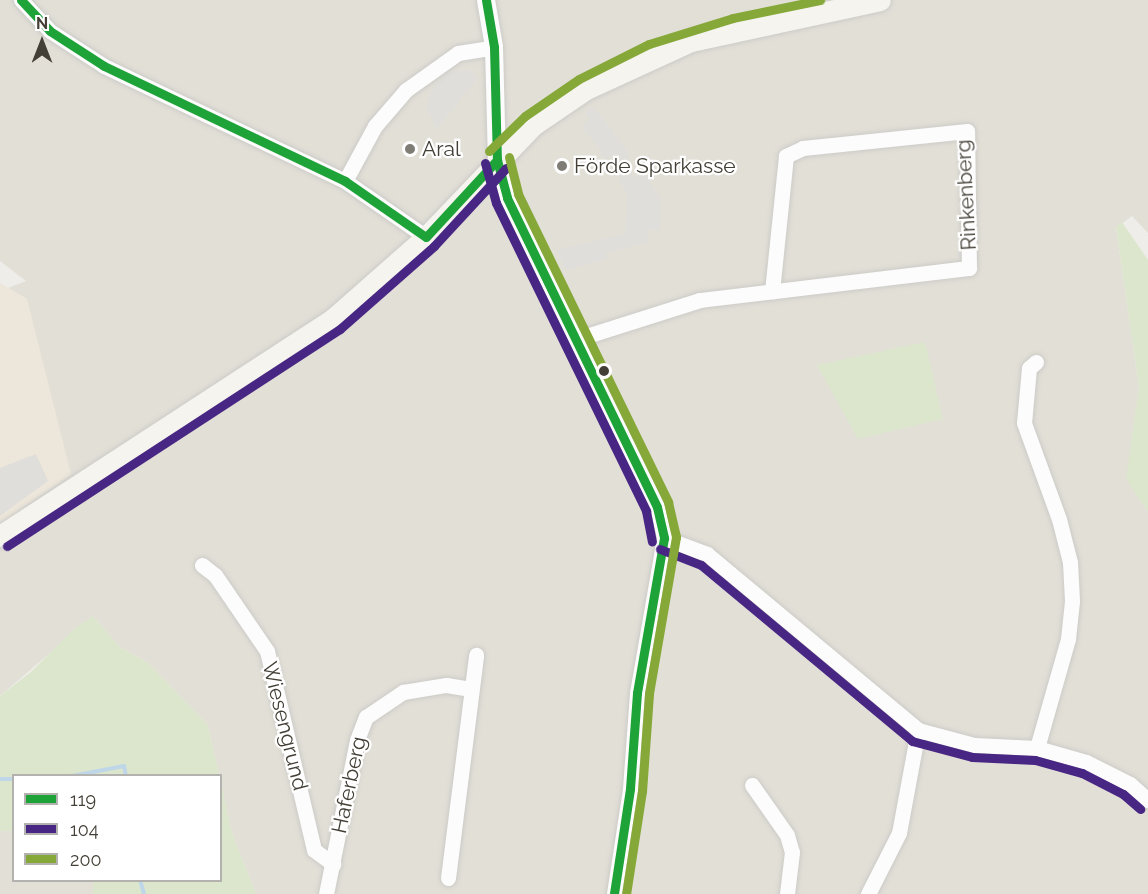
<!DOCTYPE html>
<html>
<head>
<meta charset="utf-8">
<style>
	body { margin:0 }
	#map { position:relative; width:1148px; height:894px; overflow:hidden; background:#efede9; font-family:Raleway,sans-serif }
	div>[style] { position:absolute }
	.residential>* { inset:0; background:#e2dfd7 }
	.commercial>* { inset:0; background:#ede6da }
	.green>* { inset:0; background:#dbe6cc }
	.parking>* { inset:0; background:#e0deda; transform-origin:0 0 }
	.stream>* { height:4px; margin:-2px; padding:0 2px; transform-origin:2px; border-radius:2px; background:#bed6e8 }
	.roads { filter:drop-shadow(0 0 2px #cccbc7) drop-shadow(0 0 2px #cccbc7) }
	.minor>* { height:15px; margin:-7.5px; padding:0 7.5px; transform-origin:7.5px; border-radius:7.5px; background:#fdfcfc }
	.tertiary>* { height:18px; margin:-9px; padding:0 9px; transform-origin:9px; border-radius:9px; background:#fdfcfc }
	.secondary>* { height:21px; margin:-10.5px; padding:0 10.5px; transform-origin:10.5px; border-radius:10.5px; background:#f5f4ef }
	.bus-1>* { height:9px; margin:-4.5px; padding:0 4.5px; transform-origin:4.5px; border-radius:4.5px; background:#1ea339 }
	.bus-2>* { height:9px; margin:-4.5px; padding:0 4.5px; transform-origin:4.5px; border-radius:4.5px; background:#482683 }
	.bus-3>* { height:9px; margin:-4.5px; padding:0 4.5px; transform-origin:4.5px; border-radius:4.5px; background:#86a838 }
	.dots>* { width:16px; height:16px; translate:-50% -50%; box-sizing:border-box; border:3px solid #fff; border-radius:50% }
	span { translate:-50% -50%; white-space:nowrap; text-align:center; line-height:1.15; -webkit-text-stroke:4.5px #fff; paint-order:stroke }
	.poi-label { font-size:21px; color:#433f36 }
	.left { translate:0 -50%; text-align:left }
	.street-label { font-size:21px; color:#433f36 }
	.legend { position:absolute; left:12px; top:774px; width:210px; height:108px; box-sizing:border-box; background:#fff; border:2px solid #b4b2af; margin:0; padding:8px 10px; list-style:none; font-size:18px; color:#433f36 }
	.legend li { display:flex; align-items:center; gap:12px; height:30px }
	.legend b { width:30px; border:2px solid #b4b2af }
	.north { position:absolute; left:12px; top:12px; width:60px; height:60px; -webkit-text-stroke:4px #fff; paint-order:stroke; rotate:0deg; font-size:16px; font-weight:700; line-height:24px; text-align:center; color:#433f36 }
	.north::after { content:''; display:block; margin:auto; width:21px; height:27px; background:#433f36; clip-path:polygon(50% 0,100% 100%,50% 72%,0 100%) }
</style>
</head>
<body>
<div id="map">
	<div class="residential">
		<i style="clip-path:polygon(0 0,1148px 0,1148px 233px,1132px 216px,1116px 228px,1139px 387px,1127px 479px,1148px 512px,1148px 894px,256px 894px,231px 830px,208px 725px,148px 663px,120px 647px,93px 616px,0 696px,0 524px,27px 299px,8px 288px,26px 281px,0 261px)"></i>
		<i style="clip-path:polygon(0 831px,13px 831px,14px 880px,93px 881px,93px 894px,0 894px)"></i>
	</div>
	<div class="commercial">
		<i style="clip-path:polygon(0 283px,27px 299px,71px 474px,0 524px)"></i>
	</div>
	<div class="green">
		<i style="clip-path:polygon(1122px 222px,1148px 260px,1148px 512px,1126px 479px,1139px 387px,1116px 227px)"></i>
		<i style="clip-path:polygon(925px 342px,943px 419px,858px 439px,817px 365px)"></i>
		<i style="clip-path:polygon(93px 616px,120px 647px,148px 663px,208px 725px,219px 775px,14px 776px,13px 831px,0 831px,0 696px,32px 671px,75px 628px)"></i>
		<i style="clip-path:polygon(221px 781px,231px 830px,256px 894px,93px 894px,93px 881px,220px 880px)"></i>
	</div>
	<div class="parking">
		<i style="clip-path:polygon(469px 70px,478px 78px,437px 128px,426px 107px,432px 89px,448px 71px)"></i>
		<i style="clip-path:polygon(593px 106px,628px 152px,627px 166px,635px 179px,644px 173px,660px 198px,660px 230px,648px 230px,648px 242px,606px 253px,607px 259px,566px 270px,557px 250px,625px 234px,627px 193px,620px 182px,620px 163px,614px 154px,606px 159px,582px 126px,590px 119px,585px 112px)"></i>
		<i style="clip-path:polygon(528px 198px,542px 235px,536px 243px,520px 199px)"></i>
		<i style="clip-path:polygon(36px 454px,48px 481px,0 516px,0 468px)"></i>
		<i style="left:704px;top:557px;width:38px;height:13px;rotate:42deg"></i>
	</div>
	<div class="stream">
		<i style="left:72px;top:776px;width:53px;rotate:-10.9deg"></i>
		<i style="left:124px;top:766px;width:10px;rotate:79deg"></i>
		<i style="left:0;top:779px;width:14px"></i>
		<i style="left:140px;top:880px;width:15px;rotate:74deg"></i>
	</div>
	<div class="roads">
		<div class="minor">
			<i style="left:21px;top:0;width:42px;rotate:46.9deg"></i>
			<i style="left:50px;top:31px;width:64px;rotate:32.9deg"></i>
			<i style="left:104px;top:66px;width:267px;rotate:25.5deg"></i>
			<i style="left:345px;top:181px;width:98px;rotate:34.7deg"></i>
			<i style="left:497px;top:160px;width:39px;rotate:75deg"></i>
			<i style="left:507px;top:198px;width:343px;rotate:64.1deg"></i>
			<i style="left:657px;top:507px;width:32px;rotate:77deg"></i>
			<i style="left:664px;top:538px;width:157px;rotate:99.9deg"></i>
			<i style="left:637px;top:693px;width:96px;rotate:94.2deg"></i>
			<i style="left:630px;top:789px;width:106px;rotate:98.7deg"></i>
			<i style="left:345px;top:181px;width:63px;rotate:-61.4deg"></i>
			<i style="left:375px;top:126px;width:48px;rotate:-49.3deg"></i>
			<i style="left:406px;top:90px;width:64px;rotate:-35.4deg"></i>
			<i style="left:458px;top:53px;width:36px;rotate:-9deg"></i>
			<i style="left:577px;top:339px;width:129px;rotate:-17.6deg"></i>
			<i style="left:700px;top:300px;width:271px;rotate:-6.8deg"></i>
			<i style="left:969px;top:268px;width:137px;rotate:-90.8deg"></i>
			<i style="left:967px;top:131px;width:165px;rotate:174.1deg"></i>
			<i style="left:803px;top:148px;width:19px;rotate:155deg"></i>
			<i style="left:786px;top:156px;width:136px;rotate:95.9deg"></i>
			<i style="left:1036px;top:362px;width:9px;rotate:139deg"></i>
			<i style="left:1029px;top:368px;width:55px;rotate:95.2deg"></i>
			<i style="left:1024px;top:423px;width:102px;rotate:70deg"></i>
			<i style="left:1059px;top:519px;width:44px;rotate:75.7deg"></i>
			<i style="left:1070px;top:562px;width:39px;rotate:87deg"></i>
			<i style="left:1072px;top:601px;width:38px;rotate:96deg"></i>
			<i style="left:1068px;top:639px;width:113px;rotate:105.9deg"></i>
			<i style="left:664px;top:538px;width:46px;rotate:20.4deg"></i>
			<i style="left:707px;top:554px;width:275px;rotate:39.8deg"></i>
			<i style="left:918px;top:730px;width:58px;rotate:15deg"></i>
			<i style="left:974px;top:745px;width:63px;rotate:2.7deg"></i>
			<i style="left:1037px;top:748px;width:51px;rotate:15.9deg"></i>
			<i style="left:1086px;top:762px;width:49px;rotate:26.6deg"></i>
			<i style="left:1130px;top:784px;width:24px;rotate:42deg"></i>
			<i style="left:202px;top:565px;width:16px;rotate:38deg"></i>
			<i style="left:215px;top:575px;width:92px;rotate:55.6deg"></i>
			<i style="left:267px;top:651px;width:204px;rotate:76.7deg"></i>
			<i style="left:314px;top:850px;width:24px;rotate:36deg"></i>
			<i style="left:752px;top:785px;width:61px;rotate:55deg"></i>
			<i style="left:787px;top:835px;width:18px;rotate:74deg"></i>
			<i style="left:792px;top:852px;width:42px;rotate:96.8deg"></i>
			<i style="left:448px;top:878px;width:225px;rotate:-82.8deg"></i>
			<i style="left:326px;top:894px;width:157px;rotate:-78.6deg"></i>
			<i style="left:357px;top:740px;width:25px;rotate:-69deg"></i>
			<i style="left:366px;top:717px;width:45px;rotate:-34deg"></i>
			<i style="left:403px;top:692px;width:44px;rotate:-9.2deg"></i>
			<i style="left:446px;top:685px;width:24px;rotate:9deg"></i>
			<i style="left:868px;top:894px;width:68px;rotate:-63.1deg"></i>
			<i style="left:899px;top:833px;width:105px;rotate:-79.5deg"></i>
		</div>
		<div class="tertiary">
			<i style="left:486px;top:0;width:48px;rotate:80.3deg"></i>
			<i style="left:494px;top:47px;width:113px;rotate:88.5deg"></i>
		</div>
		<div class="secondary">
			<i style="left:0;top:536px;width:397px;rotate:-33.1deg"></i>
			<i style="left:333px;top:319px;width:124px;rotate:-41.4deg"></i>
			<i style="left:426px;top:237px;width:155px;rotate:-46.3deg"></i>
			<i style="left:533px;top:125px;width:64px;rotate:-34.2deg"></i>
			<i style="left:586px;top:89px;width:115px;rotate:-24.6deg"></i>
			<i style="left:691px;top:41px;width:193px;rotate:-12.2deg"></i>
		</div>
	</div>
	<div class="bus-1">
		<i style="left:21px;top:0;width:42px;rotate:46.9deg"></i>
		<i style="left:50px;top:31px;width:64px;rotate:32.9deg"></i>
		<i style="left:104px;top:66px;width:267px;rotate:25.5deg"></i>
		<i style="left:345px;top:181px;width:98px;rotate:34.7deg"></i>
		<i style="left:486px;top:0;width:48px;rotate:80.3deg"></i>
		<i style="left:494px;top:47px;width:113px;rotate:88.5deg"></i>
		<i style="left:497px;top:160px;width:39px;rotate:75deg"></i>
		<i style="left:507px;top:198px;width:343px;rotate:64.1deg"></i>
		<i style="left:657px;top:507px;width:32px;rotate:77deg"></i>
		<i style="left:664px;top:538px;width:157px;rotate:99.9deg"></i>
		<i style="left:637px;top:693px;width:96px;rotate:94.2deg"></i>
		<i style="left:630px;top:789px;width:106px;rotate:98.7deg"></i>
		<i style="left:426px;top:237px;width:105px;rotate:-47.3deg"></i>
	</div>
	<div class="bus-2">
		<i style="left:485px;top:163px;width:41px;rotate:74.6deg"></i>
		<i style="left:496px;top:203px;width:343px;rotate:64deg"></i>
		<i style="left:646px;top:511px;width:31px;rotate:79deg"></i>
		<i style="left:7px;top:546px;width:397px;rotate:-33.1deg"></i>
		<i style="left:340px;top:329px;width:125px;rotate:-41.4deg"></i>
		<i style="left:434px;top:246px;width:106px;rotate:-47.3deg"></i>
		<i style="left:660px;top:549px;width:44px;rotate:21.3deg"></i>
		<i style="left:701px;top:565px;width:275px;rotate:39.8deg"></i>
		<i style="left:912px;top:741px;width:62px;rotate:14.9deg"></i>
		<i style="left:972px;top:757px;width:63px;rotate:2.7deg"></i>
		<i style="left:1035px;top:760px;width:49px;rotate:15.5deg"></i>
		<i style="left:1082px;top:773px;width:46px;rotate:27.1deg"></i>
		<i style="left:1123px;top:794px;width:23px;rotate:41deg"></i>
	</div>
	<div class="bus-3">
		<i style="left:489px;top:151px;width:50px;rotate:-44.2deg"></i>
		<i style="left:525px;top:116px;width:65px;rotate:-34.4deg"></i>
		<i style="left:579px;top:79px;width:78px;rotate:-26.6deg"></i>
		<i style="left:649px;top:44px;width:88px;rotate:-17.2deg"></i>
		<i style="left:733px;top:18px;width:89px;rotate:-11.7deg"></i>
		<i style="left:509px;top:157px;width:38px;rotate:76deg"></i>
		<i style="left:518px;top:194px;width:343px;rotate:64deg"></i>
		<i style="left:668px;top:502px;width:36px;rotate:77deg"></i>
		<i style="left:676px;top:537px;width:159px;rotate:99.8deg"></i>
		<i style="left:649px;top:694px;width:97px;rotate:94.1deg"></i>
		<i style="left:642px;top:791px;width:104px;rotate:98.8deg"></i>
	</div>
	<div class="dots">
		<i style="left:410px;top:149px;background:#7f7c75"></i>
		<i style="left:562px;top:166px;background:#7f7c75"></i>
		<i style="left:604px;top:371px;background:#433f36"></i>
	</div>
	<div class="poi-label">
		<span class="left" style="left:422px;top:149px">Aral</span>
		<span class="left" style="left:574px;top:166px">Förde Sparkasse</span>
	</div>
	<div class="street-label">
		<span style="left:966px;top:195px;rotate:-93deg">Rinkenberg</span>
		<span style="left:285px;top:726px;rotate:76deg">Wiesengrund</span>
		<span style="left:349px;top:785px;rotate:-78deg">Haferberg</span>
	</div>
	<ul class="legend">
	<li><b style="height:8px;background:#1ea339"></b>119</li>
	<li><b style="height:8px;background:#482683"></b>104</li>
	<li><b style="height:8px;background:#86a838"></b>200</li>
	</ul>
	<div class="north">N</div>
</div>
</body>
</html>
